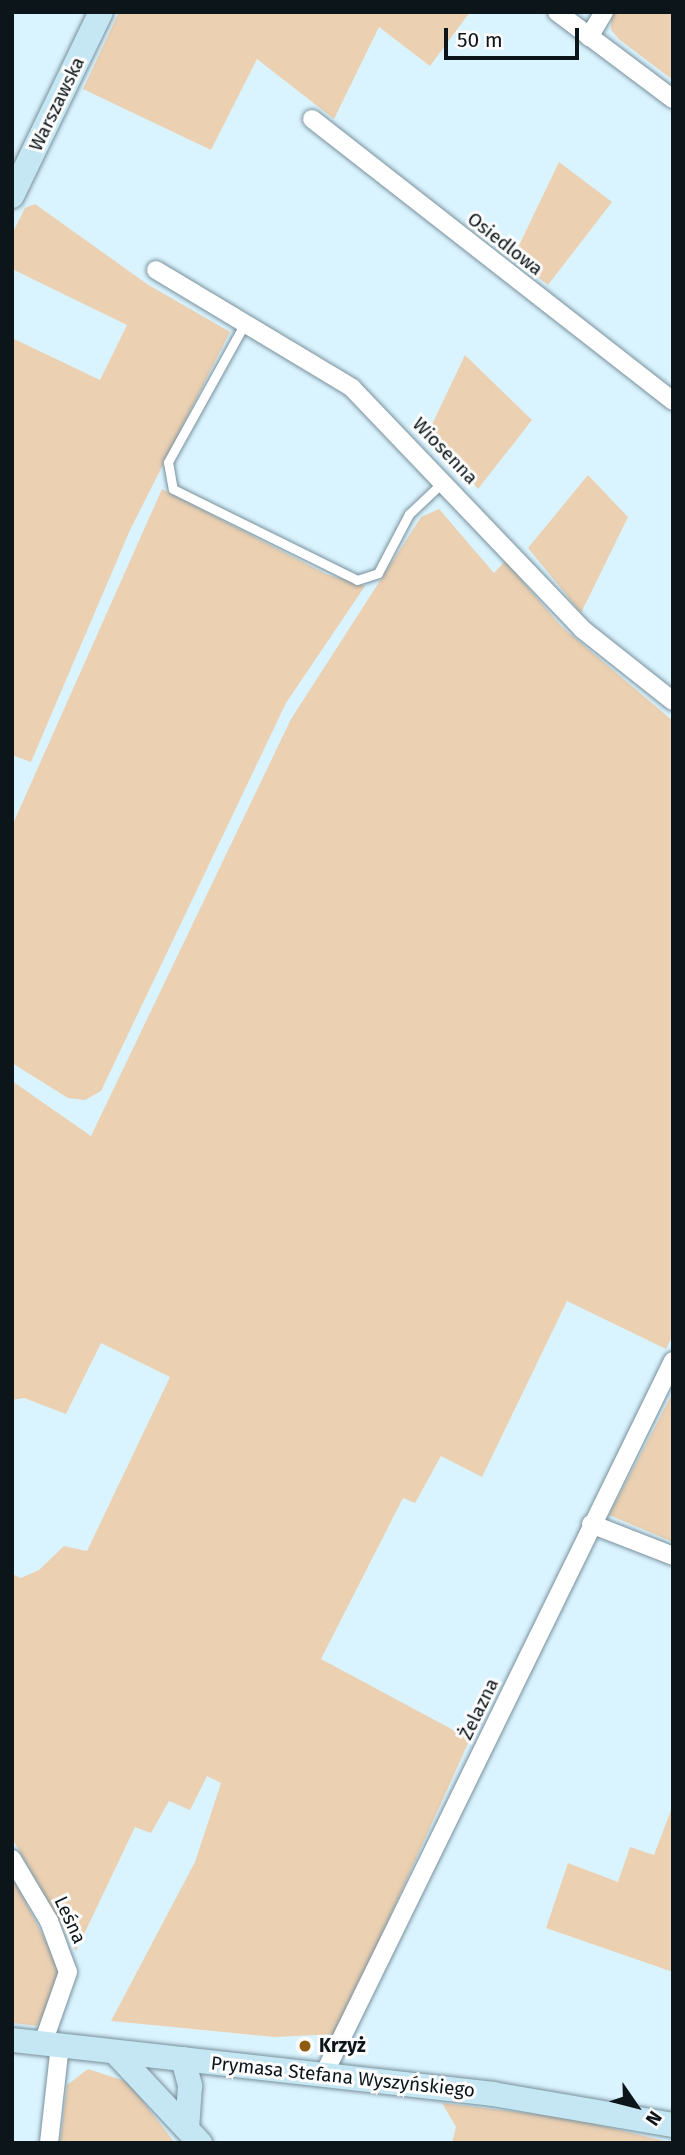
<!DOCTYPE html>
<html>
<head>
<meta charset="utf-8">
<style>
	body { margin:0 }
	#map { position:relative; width:685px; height:2155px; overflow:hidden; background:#daf4ff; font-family:"Fira Sans",sans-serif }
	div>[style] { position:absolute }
	.green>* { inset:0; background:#ebd0b2 }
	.roads { filter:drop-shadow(0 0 2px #79909b) drop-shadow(0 0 2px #79909b) }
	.lane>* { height:9px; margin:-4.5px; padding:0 4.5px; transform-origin:4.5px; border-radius:4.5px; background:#fff }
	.street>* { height:18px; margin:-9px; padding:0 9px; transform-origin:9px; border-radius:9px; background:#fff }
	.secondary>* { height:24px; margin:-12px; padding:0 12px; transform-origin:12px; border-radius:12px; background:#c4e7f3 }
	.dots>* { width:19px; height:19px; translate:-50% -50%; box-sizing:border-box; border:4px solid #fcfcfc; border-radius:50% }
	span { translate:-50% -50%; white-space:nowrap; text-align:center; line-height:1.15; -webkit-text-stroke:6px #fcfcfc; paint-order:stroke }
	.street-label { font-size:19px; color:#0c1519 }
	.poi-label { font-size:19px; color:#0c1519; font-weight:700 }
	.left { translate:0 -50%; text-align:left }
	.frame { position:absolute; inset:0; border:14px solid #0c1519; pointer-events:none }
	.north { position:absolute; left:601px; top:2071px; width:70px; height:70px; -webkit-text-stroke:5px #fcfcfc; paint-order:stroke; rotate:125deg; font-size:19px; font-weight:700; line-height:28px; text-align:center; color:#0c1519 }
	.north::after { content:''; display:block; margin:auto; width:24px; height:32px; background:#0c1519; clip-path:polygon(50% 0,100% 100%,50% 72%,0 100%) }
	.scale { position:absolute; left:444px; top:28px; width:135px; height:32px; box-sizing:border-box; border:4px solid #0c1519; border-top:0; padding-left:9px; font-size:21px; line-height:24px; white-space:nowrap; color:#0c1519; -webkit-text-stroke:5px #fcfcfc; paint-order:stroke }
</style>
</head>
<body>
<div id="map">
	<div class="green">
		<i style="clip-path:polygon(119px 12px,470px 12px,430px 66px,379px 27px,334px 119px,257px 59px,211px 150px,83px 89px)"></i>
		<i style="clip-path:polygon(611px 12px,673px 12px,673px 80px,620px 40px,611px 30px)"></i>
		<i style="clip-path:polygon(559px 162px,612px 202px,548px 285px,513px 258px)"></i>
		<i style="clip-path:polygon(35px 204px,147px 284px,230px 332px,130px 530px,31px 762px,12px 755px,12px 338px,100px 380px,127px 325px,12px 269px,12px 234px,25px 208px)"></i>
		<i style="clip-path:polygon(465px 355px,532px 420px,478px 489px,429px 431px)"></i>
		<i style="clip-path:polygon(588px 475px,628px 517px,581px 613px,528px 548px)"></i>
		<i style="clip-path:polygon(162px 489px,326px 574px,365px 586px,286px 703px,101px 1091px,85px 1100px,68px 1098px,12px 1063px,12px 826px)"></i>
		<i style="clip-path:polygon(439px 509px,494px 573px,505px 561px,561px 626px,673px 721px,673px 1335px,666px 1349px,567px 1301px,482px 1477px,441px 1456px,415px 1503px,403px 1498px,321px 1659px,470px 1739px,337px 2034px,275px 2037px,111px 2021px,195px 1862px,221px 1783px,207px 1776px,190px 1810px,169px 1801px,151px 1833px,135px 1827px,76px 1951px,12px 1838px,12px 1574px,21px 1578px,39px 1570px,64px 1546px,87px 1551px,170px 1377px,101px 1343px,66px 1414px,24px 1398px,12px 1400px,12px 1081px,91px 1136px,291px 719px,421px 517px)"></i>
		<i style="clip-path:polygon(673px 1392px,673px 1542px,609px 1515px)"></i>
		<i style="clip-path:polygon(673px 1805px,673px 1972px,546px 1928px,568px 1863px,618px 1882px,630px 1847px,654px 1855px)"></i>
		<i style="clip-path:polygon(12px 1876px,63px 1974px,38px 2026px,12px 2023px)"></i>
		<i style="clip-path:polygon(88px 2069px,128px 2082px,175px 2143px,60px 2143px,67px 2085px)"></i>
		<i style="clip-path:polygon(442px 2103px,570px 2118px,673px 2143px,452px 2143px,456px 2127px)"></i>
	</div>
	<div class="roads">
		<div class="lane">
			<i style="left:245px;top:323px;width:159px;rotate:119deg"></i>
			<i style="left:168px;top:462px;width:27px;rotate:80deg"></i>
			<i style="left:173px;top:489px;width:205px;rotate:26.3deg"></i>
			<i style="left:357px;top:580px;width:22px;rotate:-18deg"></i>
			<i style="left:378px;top:573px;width:67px;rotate:-62.3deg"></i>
			<i style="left:409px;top:514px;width:48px;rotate:-43.3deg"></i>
		</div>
		<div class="street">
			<i style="left:557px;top:12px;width:145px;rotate:36.9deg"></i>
			<i style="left:589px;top:37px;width:29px;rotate:-59deg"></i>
			<i style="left:312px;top:119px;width:458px;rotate:38deg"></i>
			<i style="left:156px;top:270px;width:229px;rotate:31deg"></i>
			<i style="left:352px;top:388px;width:333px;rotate:46.3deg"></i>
			<i style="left:582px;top:629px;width:116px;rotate:38.4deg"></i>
			<i style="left:591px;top:1524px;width:88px;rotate:21.3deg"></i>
			<i style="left:12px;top:1859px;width:72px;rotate:59.2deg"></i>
			<i style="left:49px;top:1921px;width:54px;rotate:69.6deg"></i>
			<i style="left:68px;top:1972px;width:75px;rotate:109.4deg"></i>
			<i style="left:323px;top:2076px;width:796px;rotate:-63.92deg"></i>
			<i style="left:49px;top:2143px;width:99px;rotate:-83.6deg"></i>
		</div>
		<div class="secondary">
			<i style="left:12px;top:196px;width:204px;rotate:-64.2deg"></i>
			<i style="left:12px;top:2040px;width:484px;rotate:6.4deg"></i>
			<i style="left:493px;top:2094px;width:183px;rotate:9.8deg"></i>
			<i style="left:115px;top:2052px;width:125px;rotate:47deg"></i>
			<i style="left:183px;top:2059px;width:28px;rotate:75deg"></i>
			<i style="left:190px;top:2086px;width:39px;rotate:94deg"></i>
		</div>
	</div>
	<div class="dots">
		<i style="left:305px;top:2046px;background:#905b0f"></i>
	</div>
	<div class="street-label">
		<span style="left:57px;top:104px;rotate:-64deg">Warszawska</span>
		<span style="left:505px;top:244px;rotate:38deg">Osiedlowa</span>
		<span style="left:445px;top:451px;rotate:46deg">Wiosenna</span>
		<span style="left:479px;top:1709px;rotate:-64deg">Żelazna</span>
		<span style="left:70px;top:1920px;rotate:65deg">Leśna</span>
		<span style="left:343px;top:2077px;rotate:6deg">Prymasa Stefana Wyszyńskiego</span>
	</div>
	<div class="poi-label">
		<span class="left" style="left:319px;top:2046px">Krzyż</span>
	</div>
	<div class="frame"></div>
	<div class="north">N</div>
	<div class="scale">50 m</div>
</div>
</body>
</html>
